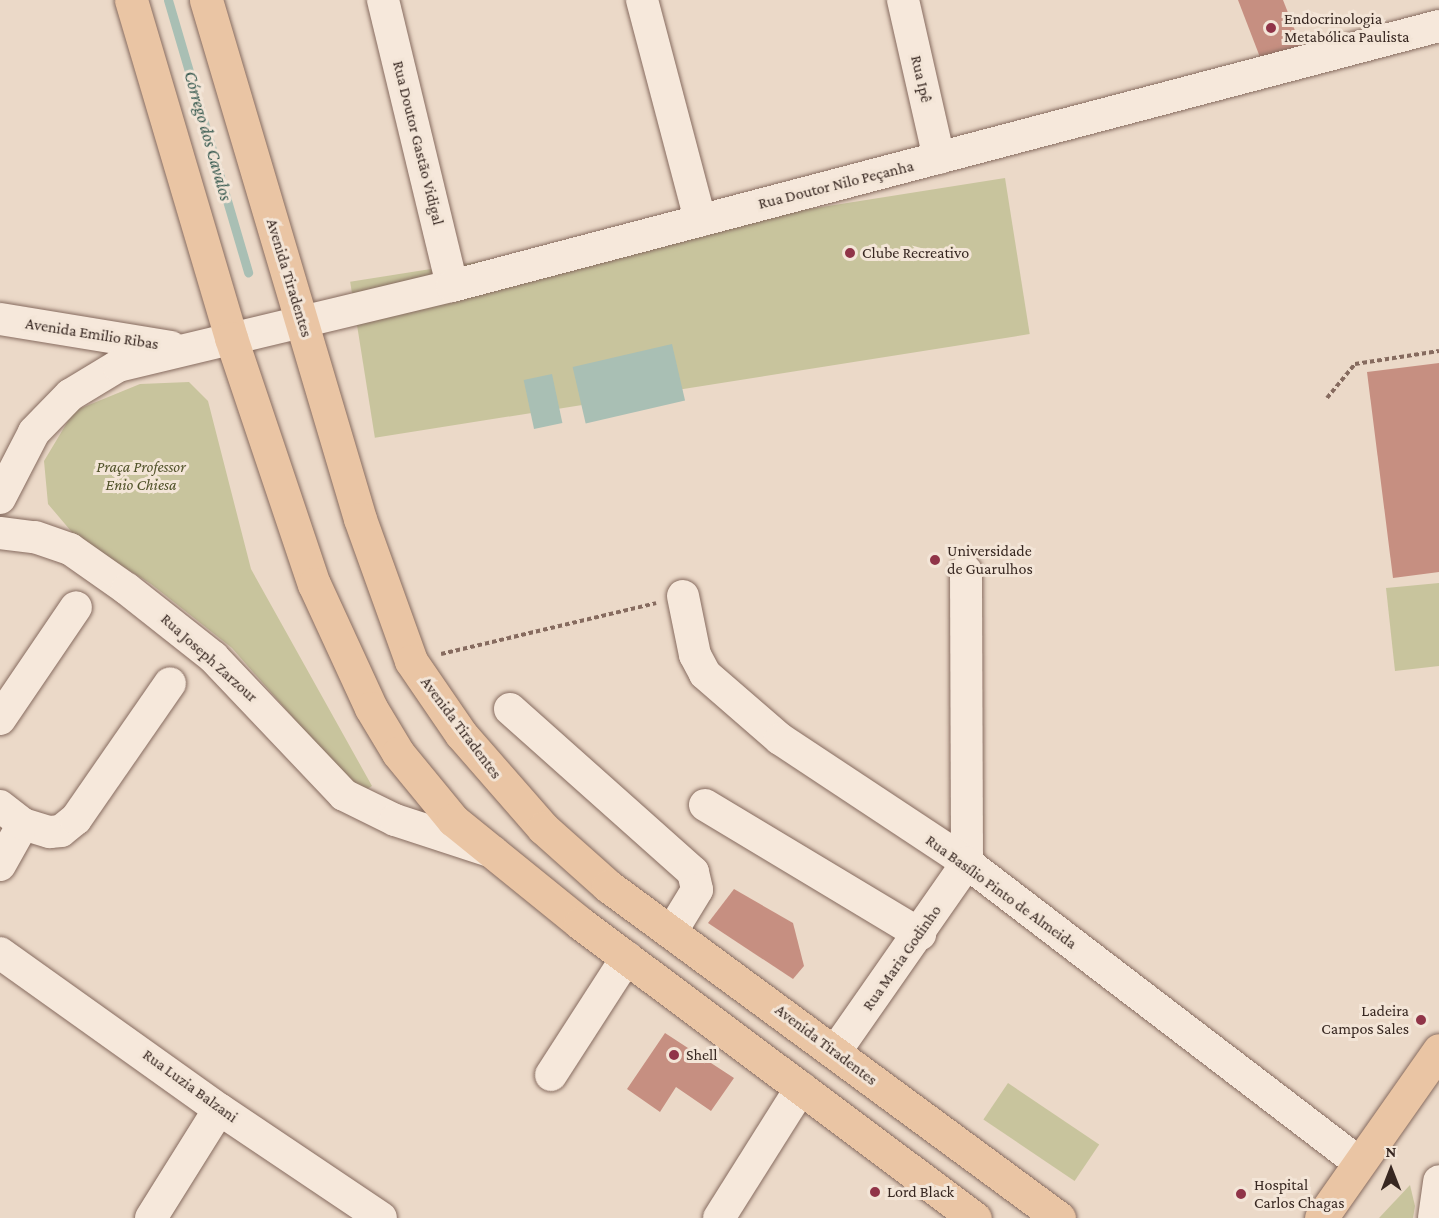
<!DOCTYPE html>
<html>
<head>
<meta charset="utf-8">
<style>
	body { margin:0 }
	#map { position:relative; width:1439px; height:1218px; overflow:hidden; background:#ebd9c8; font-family:"Crimson Pro",serif }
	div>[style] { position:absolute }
	.green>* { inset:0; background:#c8c49d; transform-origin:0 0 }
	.water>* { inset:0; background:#a9bfb4; transform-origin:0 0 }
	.stream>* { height:9px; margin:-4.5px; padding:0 4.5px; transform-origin:4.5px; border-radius:4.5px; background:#a9bfb4 }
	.building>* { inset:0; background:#c68f81 }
	.path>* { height:4px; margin-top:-2px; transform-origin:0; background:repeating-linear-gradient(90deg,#866b5f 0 4.5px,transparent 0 7.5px) }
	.roads { filter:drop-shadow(0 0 2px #866b5f) drop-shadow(0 0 2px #866b5f) }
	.minor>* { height:32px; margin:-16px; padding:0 16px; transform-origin:16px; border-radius:16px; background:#f6e8db }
	.major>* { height:33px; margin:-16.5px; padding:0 16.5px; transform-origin:16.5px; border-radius:16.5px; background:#eac5a4 }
	.dots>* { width:16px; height:16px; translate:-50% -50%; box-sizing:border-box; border:3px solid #f3e5d7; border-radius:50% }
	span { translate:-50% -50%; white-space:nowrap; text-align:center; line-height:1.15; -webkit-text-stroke:6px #f3e5d7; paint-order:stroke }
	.poi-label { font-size:16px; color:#372721 }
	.left { translate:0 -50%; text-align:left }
	.right { translate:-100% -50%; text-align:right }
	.street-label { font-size:16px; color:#372721 }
	.park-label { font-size:16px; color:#505229; font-style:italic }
	.water-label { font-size:18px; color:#32564c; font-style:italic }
	.north { position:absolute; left:1361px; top:1140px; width:60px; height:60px; -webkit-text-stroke:4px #f3e5d7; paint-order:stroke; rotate:0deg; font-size:16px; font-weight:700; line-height:24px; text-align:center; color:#372721 }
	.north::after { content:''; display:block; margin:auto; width:21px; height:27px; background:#372721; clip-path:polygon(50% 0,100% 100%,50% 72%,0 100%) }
</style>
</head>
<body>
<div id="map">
	<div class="green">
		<i style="left:1005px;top:178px;width:158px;height:663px;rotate:81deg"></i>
		<i style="clip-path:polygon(189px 382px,208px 401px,251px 569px,372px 786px,360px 794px,232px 648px,151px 584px,76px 537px,48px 504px,44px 461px,74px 411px,140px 384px)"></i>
		<i style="clip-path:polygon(1439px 583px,1439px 666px,1395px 671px,1386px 588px)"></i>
		<i style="left:1008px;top:1083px;width:110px;height:44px;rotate:34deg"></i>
		<i style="clip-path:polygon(1410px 1185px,1415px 1206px,1413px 1218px,1379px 1218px)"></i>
	</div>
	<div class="water">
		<i style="left:672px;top:344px;width:58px;height:102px;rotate:77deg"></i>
		<i style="left:552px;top:374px;width:50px;height:29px;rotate:78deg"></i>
	</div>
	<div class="stream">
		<i style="left:168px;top:0;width:284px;rotate:73.6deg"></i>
	</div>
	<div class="building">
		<i style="clip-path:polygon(1238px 0,1283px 0,1305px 56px,1263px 65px)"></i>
		<i style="clip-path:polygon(1439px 363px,1439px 572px,1393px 578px,1367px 372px)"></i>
		<i style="clip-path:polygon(734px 889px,793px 923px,804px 966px,793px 979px,708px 923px)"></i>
		<i style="clip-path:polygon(665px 1033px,734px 1078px,711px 1111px,676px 1087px,660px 1112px,627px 1089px)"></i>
	</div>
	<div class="path">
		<i style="left:1327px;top:398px;width:44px;rotate:-50.5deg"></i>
		<i style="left:1355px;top:364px;width:85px;rotate:-8.8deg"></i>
		<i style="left:441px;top:654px;width:221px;rotate:-13.3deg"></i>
	</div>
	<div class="roads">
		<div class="minor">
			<i style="left:383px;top:0;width:294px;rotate:76.4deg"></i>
			<i style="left:642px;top:0;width:228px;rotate:75.2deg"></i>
			<i style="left:903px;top:0;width:162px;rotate:77.2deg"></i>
			<i style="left:0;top:319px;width:173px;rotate:9.3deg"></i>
			<i style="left:0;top:498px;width:74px;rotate:-62.7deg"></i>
			<i style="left:34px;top:432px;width:52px;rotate:-45.8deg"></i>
			<i style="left:70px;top:395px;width:56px;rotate:-31.1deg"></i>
			<i style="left:118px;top:366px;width:343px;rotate:-13.5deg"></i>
			<i style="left:452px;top:286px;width:1021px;rotate:-14.76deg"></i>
			<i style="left:0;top:533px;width:35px;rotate:7deg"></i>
			<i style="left:35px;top:537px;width:37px;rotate:19deg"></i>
			<i style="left:70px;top:549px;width:70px;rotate:35.1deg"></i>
			<i style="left:127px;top:589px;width:110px;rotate:38.3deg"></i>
			<i style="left:213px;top:657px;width:190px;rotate:46.5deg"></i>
			<i style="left:344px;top:795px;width:57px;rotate:26.1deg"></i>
			<i style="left:395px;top:820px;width:103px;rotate:18.1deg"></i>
			<i style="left:966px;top:571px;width:292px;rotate:89.8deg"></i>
			<i style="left:683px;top:596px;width:60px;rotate:78.5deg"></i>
			<i style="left:695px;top:655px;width:21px;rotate:62deg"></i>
			<i style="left:705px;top:674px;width:99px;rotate:40.9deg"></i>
			<i style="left:780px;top:739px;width:224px;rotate:33.5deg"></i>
			<i style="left:967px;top:863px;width:494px;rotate:37.4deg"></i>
			<i style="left:510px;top:709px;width:245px;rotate:41.7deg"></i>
			<i style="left:693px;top:872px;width:18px;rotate:77deg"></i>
			<i style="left:697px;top:890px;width:48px;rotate:121.4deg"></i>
			<i style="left:0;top:719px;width:135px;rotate:-55.8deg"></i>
			<i style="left:705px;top:805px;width:251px;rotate:31deg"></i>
			<i style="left:0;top:806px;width:29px;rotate:38deg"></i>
			<i style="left:23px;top:824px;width:47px;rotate:119.3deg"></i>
			<i style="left:23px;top:824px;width:28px;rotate:17deg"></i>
			<i style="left:50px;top:832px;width:11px;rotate:-5deg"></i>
			<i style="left:61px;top:831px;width:19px;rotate:-39deg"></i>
			<i style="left:76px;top:819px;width:165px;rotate:-55.3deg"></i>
			<i style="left:0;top:953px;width:269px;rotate:35.5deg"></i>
			<i style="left:219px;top:1109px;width:195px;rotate:33.9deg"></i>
			<i style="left:835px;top:1052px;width:231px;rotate:-55.1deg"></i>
			<i style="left:551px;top:1075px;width:140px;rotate:-57.2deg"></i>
			<i style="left:151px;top:1218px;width:128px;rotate:-58deg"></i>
			<i style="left:719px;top:1218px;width:154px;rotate:-57.8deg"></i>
			<i style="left:1434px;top:1218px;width:37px;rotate:-82deg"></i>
		</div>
		<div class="major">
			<i style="left:131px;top:0;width:352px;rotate:73.5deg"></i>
			<i style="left:231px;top:338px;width:260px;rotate:71.4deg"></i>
			<i style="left:314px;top:584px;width:136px;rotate:65.3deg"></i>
			<i style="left:371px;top:708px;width:52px;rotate:59deg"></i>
			<i style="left:398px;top:753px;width:87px;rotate:50.6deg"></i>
			<i style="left:453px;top:820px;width:164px;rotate:39deg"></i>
			<i style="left:580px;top:923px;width:493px;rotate:36.8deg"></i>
			<i style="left:206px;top:0;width:541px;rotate:73.47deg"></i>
			<i style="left:360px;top:519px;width:151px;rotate:70.2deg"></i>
			<i style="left:411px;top:661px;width:88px;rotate:55.6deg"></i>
			<i style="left:461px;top:734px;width:125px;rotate:48.9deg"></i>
			<i style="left:543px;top:828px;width:87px;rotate:41.7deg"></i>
			<i style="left:608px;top:886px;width:560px;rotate:36.36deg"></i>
			<i style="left:1321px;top:1218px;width:205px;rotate:-54.9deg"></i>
		</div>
	</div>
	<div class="dots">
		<i style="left:1271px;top:28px;background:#903448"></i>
		<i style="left:850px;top:253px;background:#903448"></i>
		<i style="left:935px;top:560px;background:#903448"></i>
		<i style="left:1421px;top:1020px;background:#903448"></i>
		<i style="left:674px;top:1055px;background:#903448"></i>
		<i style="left:875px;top:1192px;background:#903448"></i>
		<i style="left:1241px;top:1194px;background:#903448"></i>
	</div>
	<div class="poi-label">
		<span class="left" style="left:1284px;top:28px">Endocrinologia<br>Metabólica Paulista</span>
		<span class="left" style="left:862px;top:253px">Clube Recreativo</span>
		<span class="left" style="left:947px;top:560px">Universidade<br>de Guarulhos</span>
		<span class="right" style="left:1409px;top:1020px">Ladeira<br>Campos Sales</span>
		<span class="left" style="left:686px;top:1055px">Shell</span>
		<span class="left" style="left:1254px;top:1194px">Hospital<br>Carlos Chagas</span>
		<span class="left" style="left:887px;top:1192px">Lord Black</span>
	</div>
	<div class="street-label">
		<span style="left:921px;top:79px;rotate:77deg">Rua Ipê</span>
		<span style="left:418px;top:143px;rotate:76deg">Rua Doutor Gastão Vidigal</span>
		<span style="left:836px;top:185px;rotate:-14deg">Rua Doutor Nilo Peçanha</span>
		<span style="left:289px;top:278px;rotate:73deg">Avenida Tiradentes</span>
		<span style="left:92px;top:334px;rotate:9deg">Avenida Emilio Ribas</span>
		<span style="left:209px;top:658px;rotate:42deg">Rua Joseph Zarzour</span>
		<span style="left:461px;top:728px;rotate:53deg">Avenida Tiradentes</span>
		<span style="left:1001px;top:892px;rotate:36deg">Rua Basílio Pinto de Almeida</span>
		<span style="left:902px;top:958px;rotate:-55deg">Rua Maria Godinho</span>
		<span style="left:826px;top:1045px;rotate:37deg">Avenida Tiradentes</span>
		<span style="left:190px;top:1086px;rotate:36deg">Rua Luzia Balzani</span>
	</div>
	<div class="park-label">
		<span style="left:141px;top:476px">Praça Professor<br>Enio Chiesa</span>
	</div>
	<div class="water-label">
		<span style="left:208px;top:136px;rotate:74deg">Córrego dos Cavalos</span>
	</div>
	<div class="north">N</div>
</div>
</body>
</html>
